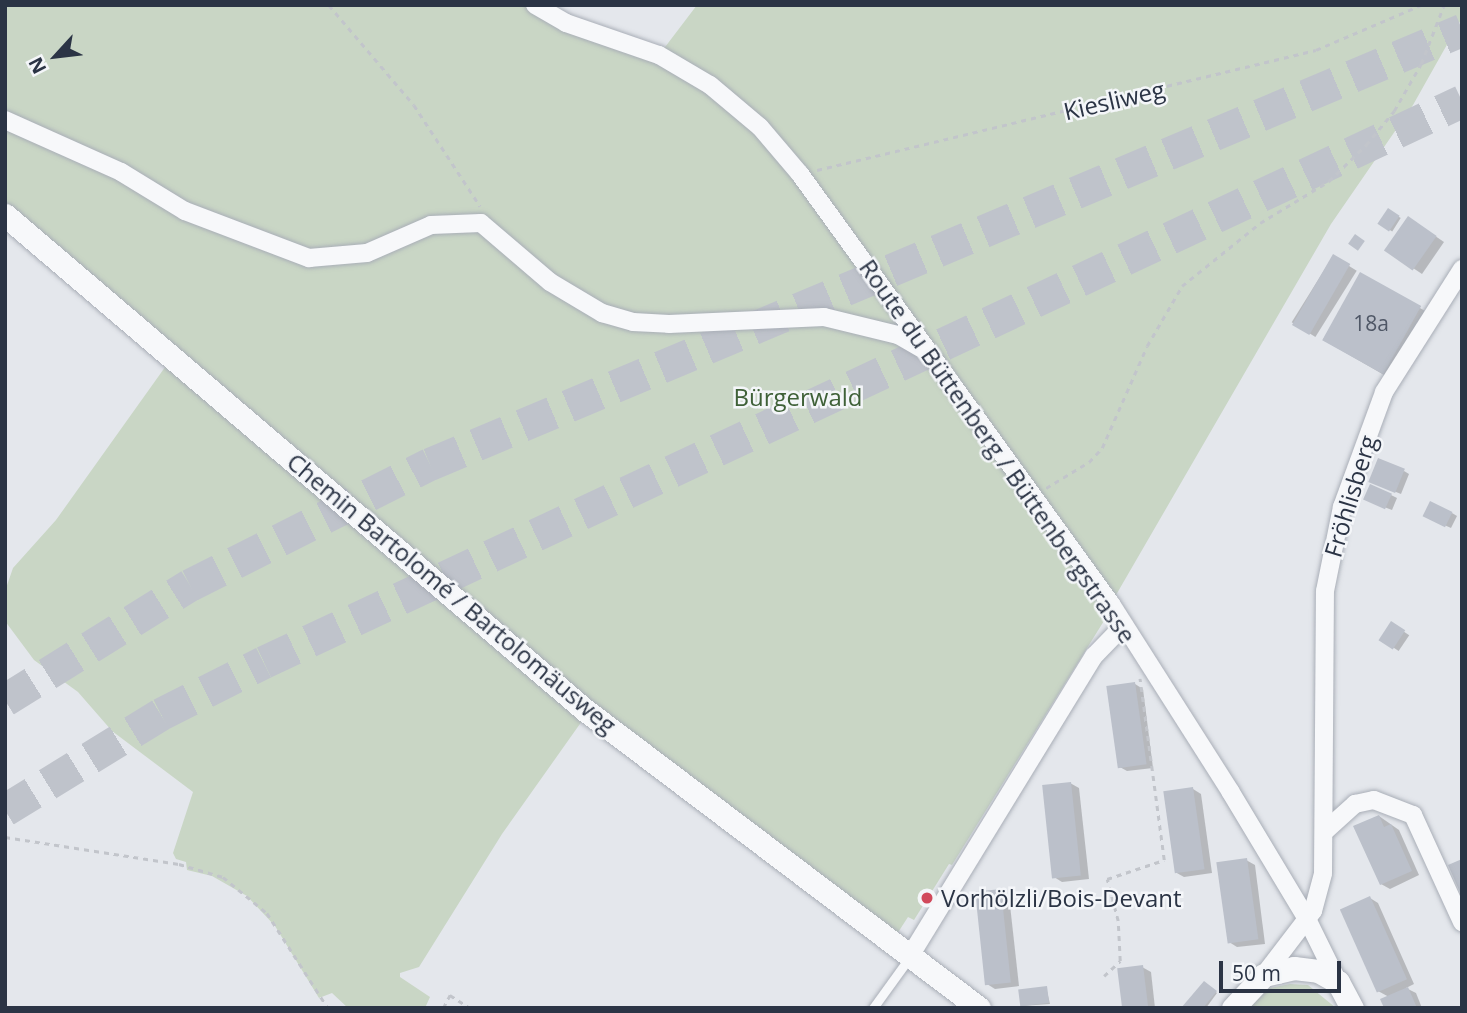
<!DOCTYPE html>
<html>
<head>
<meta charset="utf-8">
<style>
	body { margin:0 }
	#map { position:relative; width:1467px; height:1013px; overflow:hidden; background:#e4e7ec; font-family:"Open Sans",sans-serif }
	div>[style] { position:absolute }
	.green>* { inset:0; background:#c9d6c5 }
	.shadow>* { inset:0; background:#0003; transform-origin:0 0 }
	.building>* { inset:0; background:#bbc0ca; transform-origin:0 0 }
	.motorway-tunnel>* { height:33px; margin-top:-16.5px; transform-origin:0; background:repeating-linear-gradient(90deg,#bfc3cb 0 33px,transparent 0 50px) }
	.path>* { height:2.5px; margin-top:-1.25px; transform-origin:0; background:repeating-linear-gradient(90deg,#c2c5cb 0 5px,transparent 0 10px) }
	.roads { filter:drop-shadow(0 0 2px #a9aeb7) drop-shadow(0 0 2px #a9aeb7) }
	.service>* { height:9px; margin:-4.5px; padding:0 4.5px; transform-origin:4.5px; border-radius:4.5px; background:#f7f8fa }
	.minor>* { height:18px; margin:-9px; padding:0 9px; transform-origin:9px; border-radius:9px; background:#f7f8fa }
	.tertiary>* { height:23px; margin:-11.5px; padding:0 11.5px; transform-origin:11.5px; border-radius:11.5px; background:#f7f8fa }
	.dots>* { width:19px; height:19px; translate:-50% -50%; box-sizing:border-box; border:4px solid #f4f6f9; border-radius:50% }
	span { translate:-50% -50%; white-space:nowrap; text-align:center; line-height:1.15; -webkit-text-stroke:5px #f4f6f9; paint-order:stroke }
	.number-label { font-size:21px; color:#4f5766 }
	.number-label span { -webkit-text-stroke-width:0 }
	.street-label { font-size:24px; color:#2b3445 }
	.park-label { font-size:24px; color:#3f6138 }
	.poi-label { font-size:24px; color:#2b3445 }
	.left { translate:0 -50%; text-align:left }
	.frame { position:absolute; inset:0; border:7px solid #2b3445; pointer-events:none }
	.north { position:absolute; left:21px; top:21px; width:70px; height:70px; -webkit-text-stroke:5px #f4f6f9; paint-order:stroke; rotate:243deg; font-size:19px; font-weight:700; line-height:28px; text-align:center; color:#2b3445 }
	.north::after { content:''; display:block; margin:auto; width:24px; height:32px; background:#2b3445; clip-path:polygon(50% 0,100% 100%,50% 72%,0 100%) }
	.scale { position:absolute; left:1219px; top:961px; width:122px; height:32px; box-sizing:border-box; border:4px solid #2b3445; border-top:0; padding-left:9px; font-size:21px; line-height:24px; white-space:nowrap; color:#2b3445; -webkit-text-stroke:5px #f4f6f9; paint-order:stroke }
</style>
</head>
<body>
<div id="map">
	<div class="green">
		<i style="clip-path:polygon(5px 5px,535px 5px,659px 55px,697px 5px,1462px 5px,1462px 18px,1413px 105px,1331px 224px,1116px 595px,1103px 606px,1107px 616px,952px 865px,949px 864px,914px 920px,908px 917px,895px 937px,582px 721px,502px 834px,419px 967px,400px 973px,400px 977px,430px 997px,425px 1008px,348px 1008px,332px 993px,319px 998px,275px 926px,247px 896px,212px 876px,187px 870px,186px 862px,176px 859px,173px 853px,193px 792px,112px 731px,78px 692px,34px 660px,5px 621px,5px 591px,13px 568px,56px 520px,173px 356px,5px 215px)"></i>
		<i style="clip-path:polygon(1290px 984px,1308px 985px,1336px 1008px,1247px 1008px,1270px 988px)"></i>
	</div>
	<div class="shadow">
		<i style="left:1388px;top:210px;width:15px;height:16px;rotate:32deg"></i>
		<i style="clip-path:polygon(1416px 223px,1444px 242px,1422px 274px,1386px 250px)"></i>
		<i style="left:1333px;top:256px;width:28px;height:78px;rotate:32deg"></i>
		<i style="left:1361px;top:274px;width:81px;height:76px;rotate:30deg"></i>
		<i style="clip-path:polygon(1404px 471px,1409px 474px,1401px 494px,1376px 484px)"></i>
		<i style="clip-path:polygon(1391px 495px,1397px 498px,1392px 510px,1371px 502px)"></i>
		<i style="clip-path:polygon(1452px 513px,1457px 516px,1451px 528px,1431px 519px)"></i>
		<i style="left:1391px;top:623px;width:22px;height:19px;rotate:34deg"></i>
		<i style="clip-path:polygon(1135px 684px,1143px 689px,1153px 768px,1127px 771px,1118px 766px)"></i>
		<i style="clip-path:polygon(1070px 783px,1079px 788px,1089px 879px,1062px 882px,1054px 877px)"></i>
		<i style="clip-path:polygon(1193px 789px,1201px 794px,1212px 873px,1184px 877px,1175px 872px)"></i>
		<i style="clip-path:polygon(1379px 816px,1399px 830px,1419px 875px,1390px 889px,1381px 884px)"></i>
		<i style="clip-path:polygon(1246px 860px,1255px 865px,1265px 944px,1237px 947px,1229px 942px)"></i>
		<i style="clip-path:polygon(1000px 891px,1009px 896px,1019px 986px,995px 989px,987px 984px)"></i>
		<i style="clip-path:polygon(1370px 898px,1378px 903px,1414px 984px,1406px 988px,1416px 993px,1422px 1008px,1386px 1008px,1389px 997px,1378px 991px)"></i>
		<i style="clip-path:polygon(1142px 967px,1151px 972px,1155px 1008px,1123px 1008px)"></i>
		<i style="clip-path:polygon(1204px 983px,1217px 993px,1206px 1008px,1184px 1008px)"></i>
		<i style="clip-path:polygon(1046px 987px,1050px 1004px,1022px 1006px)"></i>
	</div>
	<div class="building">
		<i style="left:1388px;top:208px;width:14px;height:19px;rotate:34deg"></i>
		<i style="left:1408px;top:216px;width:35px;height:42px;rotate:35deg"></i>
		<i style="left:1355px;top:234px;width:12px;height:12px;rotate:35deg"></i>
		<i style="left:1333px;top:254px;width:20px;height:82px;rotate:30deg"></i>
		<i style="left:1360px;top:272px;width:70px;height:78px;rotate:29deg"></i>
		<i style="left:1378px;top:458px;width:29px;height:26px;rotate:22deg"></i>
		<i style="left:1370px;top:484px;width:24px;height:17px;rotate:24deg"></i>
		<i style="left:1430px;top:501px;width:25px;height:17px;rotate:26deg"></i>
		<i style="left:1391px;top:621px;width:17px;height:23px;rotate:33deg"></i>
		<i style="left:1135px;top:682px;width:83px;height:29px;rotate:82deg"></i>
		<i style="left:1071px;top:782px;width:94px;height:29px;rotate:84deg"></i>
		<i style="left:1193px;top:787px;width:83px;height:30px;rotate:82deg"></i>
		<i style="clip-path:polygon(1379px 815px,1384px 827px,1391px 824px,1412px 871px,1380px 885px,1353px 826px)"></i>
		<i style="left:1247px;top:858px;width:82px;height:31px;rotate:82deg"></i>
		<i style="clip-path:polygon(1462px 859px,1462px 897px,1448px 865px)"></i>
		<i style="left:1001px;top:889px;width:94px;height:26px;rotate:84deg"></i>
		<i style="left:1370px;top:896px;width:91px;height:33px;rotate:66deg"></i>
		<i style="left:1143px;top:965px;width:43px;height:26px;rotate:83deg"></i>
		<i style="clip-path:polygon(1204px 981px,1217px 991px,1203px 1008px,1181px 1008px)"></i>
		<i style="left:1047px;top:986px;width:17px;height:29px;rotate:83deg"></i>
		<i style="clip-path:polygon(1408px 987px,1417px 1008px,1384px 1008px,1380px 999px)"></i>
	</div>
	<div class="motorway-tunnel">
		<i style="left:5px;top:700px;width:218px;rotate:-31.9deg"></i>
		<i style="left:190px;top:585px;width:269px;rotate:-26.8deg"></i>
		<i style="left:430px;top:464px;width:1120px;rotate:-22.81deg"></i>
		<i style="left:5px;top:810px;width:183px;rotate:-31.6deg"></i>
		<i style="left:161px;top:714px;width:115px;rotate:-26.8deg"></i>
		<i style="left:264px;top:662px;width:1323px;rotate:-25.09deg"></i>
	</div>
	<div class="path">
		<i style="left:329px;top:5px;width:131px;rotate:49.6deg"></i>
		<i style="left:414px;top:105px;width:121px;rotate:56.8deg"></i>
		<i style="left:817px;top:170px;width:513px;rotate:-13.52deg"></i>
		<i style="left:1316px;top:50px;width:114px;rotate:-23.2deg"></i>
		<i style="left:1046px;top:488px;width:50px;rotate:-31.2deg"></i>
		<i style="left:1089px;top:462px;width:19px;rotate:-47deg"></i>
		<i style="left:1102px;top:448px;width:111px;rotate:-66.2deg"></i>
		<i style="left:1147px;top:346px;width:69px;rotate:-59.7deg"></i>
		<i style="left:1182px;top:286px;width:100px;rotate:-38.9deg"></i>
		<i style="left:1260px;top:223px;width:81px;rotate:-31.3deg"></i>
		<i style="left:1329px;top:181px;width:52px;rotate:-44.2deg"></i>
		<i style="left:1366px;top:145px;width:44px;rotate:-50.5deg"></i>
		<i style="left:1394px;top:111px;width:54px;rotate:-60.1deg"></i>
		<i style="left:1421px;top:64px;width:63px;rotate:-68.7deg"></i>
		<i style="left:5px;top:837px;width:176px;rotate:8.8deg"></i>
		<i style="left:179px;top:864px;width:46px;rotate:16.5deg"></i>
		<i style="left:223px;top:877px;width:57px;rotate:39.3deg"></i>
		<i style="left:267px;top:913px;width:113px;rotate:57.3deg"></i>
		<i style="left:1104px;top:976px;width:22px;rotate:-43deg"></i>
		<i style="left:1120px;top:961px;width:40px;rotate:-92.9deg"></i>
		<i style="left:1118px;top:921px;width:43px;rotate:-104.7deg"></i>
		<i style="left:1107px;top:879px;width:60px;rotate:-18.4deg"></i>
		<i style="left:1164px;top:860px;width:183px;rotate:-97.6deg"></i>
		<i style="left:443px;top:1008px;width:15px;rotate:-62deg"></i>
		<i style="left:450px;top:995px;width:24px;rotate:33deg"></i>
	</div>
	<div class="roads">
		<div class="service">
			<i style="left:873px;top:1008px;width:62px;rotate:-54.2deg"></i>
		</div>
		<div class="minor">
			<i style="left:535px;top:5px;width:36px;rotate:30deg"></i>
			<i style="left:566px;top:23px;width:98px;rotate:19deg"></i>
			<i style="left:659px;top:55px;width:59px;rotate:30.5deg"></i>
			<i style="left:710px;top:85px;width:65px;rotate:40deg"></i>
			<i style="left:760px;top:127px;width:62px;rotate:49.6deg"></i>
			<i style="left:800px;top:174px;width:531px;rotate:54.12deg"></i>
			<i style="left:1111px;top:604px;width:222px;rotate:57.5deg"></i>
			<i style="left:1230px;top:791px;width:149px;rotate:59deg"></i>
			<i style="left:1307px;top:919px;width:70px;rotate:63.8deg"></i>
			<i style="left:5px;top:120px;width:127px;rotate:24.1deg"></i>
			<i style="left:121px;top:172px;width:75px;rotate:31.4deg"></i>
			<i style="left:185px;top:211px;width:133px;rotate:20.8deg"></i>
			<i style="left:309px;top:258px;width:58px;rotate:-4.9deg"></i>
			<i style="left:367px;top:253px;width:70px;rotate:-23.6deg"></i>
			<i style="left:431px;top:225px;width:50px;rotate:-2.3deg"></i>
			<i style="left:481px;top:223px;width:91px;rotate:40.5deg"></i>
			<i style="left:550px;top:282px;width:61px;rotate:30.8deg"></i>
			<i style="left:602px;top:313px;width:32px;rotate:16deg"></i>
			<i style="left:633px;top:322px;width:36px;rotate:3deg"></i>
			<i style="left:669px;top:324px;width:155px;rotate:-2.6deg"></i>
			<i style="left:824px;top:317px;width:76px;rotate:13.7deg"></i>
			<i style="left:898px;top:335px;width:32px;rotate:30deg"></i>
			<i style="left:1324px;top:832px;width:42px;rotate:-42.1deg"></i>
			<i style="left:1355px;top:804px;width:19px;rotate:-12deg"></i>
			<i style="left:1374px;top:800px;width:42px;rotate:21deg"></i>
			<i style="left:1413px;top:815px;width:118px;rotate:65.4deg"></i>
			<i style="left:910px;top:956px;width:352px;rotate:-58.5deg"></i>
			<i style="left:1094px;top:656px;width:43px;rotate:-45.9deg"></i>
			<i style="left:1264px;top:975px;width:81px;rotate:-52.6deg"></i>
			<i style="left:1313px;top:911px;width:39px;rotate:-75deg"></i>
			<i style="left:1323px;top:873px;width:282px;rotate:-89.6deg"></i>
			<i style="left:1325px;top:591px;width:86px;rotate:-78.6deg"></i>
			<i style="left:1342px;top:507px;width:122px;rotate:-69.9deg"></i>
			<i style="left:1384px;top:392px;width:146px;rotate:-57.6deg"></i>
		</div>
		<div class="tertiary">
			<i style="left:5px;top:215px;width:763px;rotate:40.48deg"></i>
			<i style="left:585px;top:710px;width:494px;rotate:37.1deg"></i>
			<i style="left:1233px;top:1008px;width:45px;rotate:-46.8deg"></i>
			<i style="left:1264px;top:975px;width:31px;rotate:-13deg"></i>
			<i style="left:1294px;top:968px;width:24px;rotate:7deg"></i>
			<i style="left:1318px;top:971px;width:23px;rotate:29deg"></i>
			<i style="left:1338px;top:982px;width:30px;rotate:62deg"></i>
		</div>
	</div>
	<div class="dots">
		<i style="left:927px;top:898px;background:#d1495b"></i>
	</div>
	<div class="number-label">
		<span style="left:1371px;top:323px">18a</span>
	</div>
	<div class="street-label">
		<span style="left:1114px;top:100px;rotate:-13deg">Kiesliweg</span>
		<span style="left:998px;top:451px;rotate:55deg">Route du Büttenberg / Büttenbergstrasse</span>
		<span style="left:1350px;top:496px;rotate:-73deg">Fröhlisberg</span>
		<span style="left:452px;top:593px;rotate:40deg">Chemin Bartolomé / Bartolomäusweg</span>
	</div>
	<div class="park-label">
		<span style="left:798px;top:397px">Bürgerwald</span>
	</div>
	<div class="poi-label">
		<span class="left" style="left:941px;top:898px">Vorhölzli/Bois-Devant</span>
	</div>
	<div class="frame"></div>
	<div class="north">N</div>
	<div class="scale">50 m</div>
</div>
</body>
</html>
